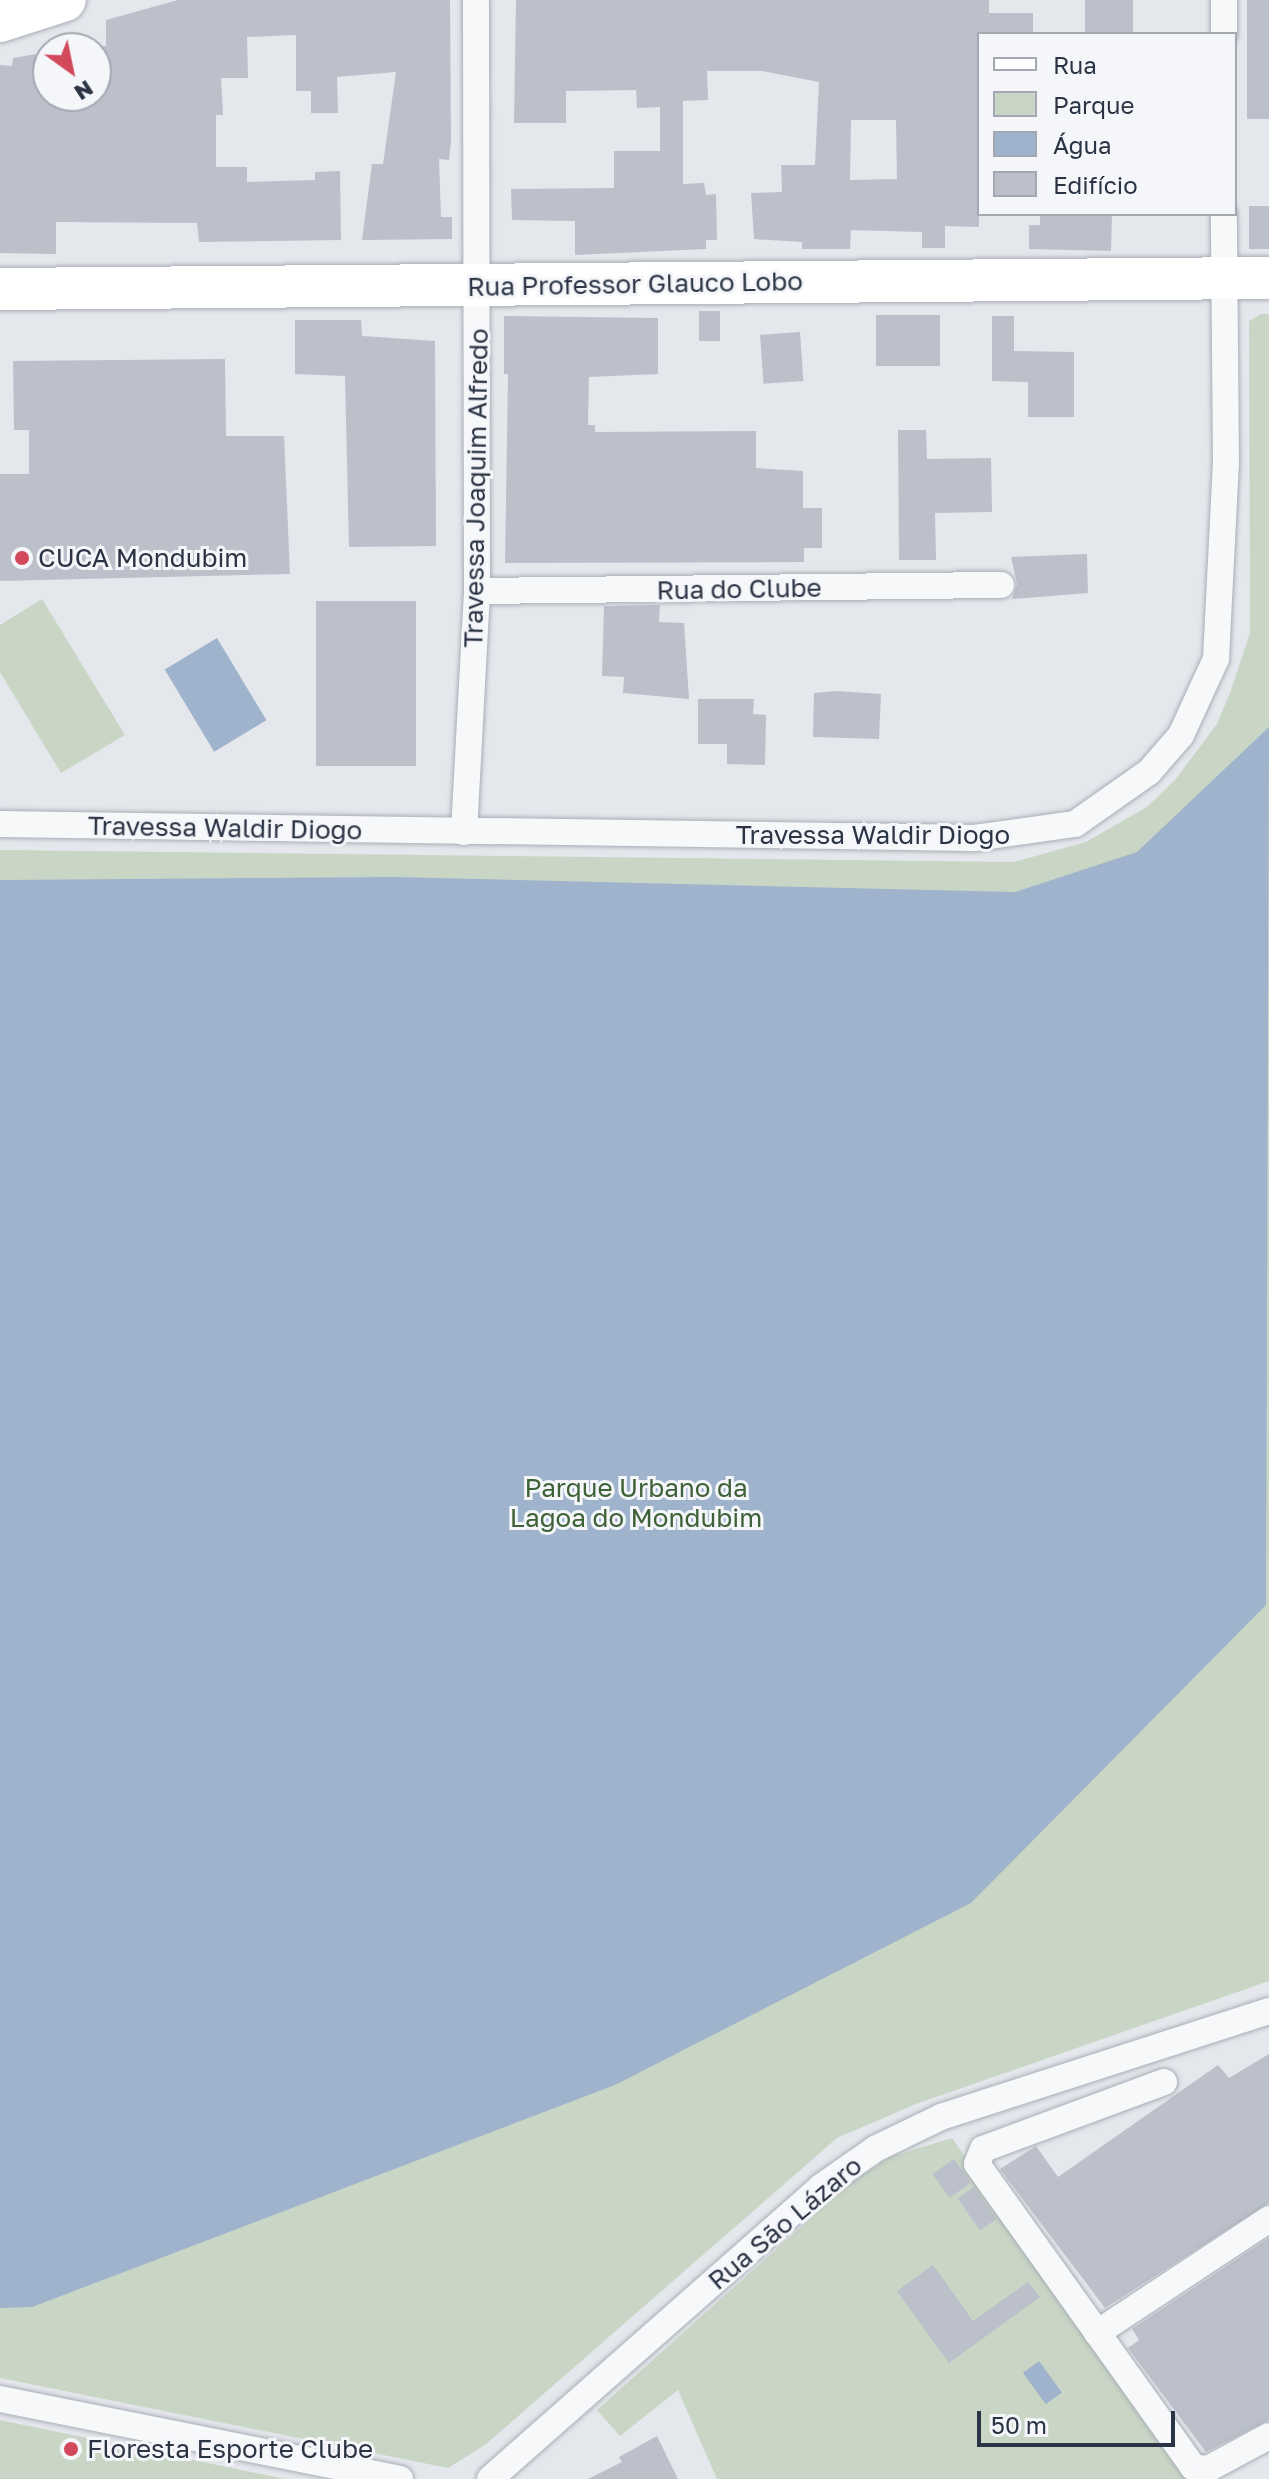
<!DOCTYPE html>
<html>
<head>
<meta charset="utf-8">
<style>
	body { margin:0 }
	#map { position:relative; width:1269px; height:2479px; overflow:hidden; background:#e4e7ec; font-family:"Golos Text",sans-serif }
	div>[style] { position:absolute }
	.green>* { inset:0; background:#c9d6c5 }
	.water>* { inset:0; background:#9fb4cc; transform-origin:0 0 }
	.building>* { inset:0; background:#bbc0ca; transform-origin:0 0 }
	.roads { filter:drop-shadow(0 0 2px #a9aeb7) drop-shadow(0 0 2px #a9aeb7) }
	.minor>* { height:26px; margin:-13px; padding:0 13px; transform-origin:13px; border-radius:13px; background:#f7f8fa }
	.primary>* { height:42px; margin:-21px; padding:0 21px; transform-origin:21px; border-radius:21px; background:#fff }
	.dots>* { width:22px; height:22px; translate:-50% -50%; box-sizing:border-box; border:4px solid #f4f6f9; border-radius:50% }
	span { translate:-50% -50%; white-space:nowrap; text-align:center; line-height:1.15; -webkit-text-stroke:6px #f4f6f9; paint-order:stroke }
	.street-label { font-size:26px; color:#2b3445 }
	.poi-label { font-size:26px; color:#2b3445 }
	.left { translate:0 -50%; text-align:left }
	.park-label { font-size:26px; color:#3f6138 }
	.legend { position:absolute; left:977px; top:32px; width:260px; height:184px; box-sizing:border-box; background:#f4f6f9; border:2px solid #a4a8b1; margin:0; padding:10px 14px; list-style:none; font-size:24px; color:#2b3445 }
	.legend li { display:flex; align-items:center; gap:16px; height:40px }
	.legend b { width:40px; border:2px solid #a4a8b1 }
	.north { position:absolute; left:32px; top:32px; width:80px; height:80px; box-sizing:border-box; background:#f4f6f9; border:2px solid #a4a8b1; border-radius:50%; rotate:147deg; font-size:22px; font-weight:700; line-height:32px; text-align:center; color:#2b3445 }
	.north::after { content:''; display:block; margin:auto; width:28px; height:36px; background:#d1495b; clip-path:polygon(50% 0,100% 100%,50% 72%,0 100%) }
	.scale { position:absolute; left:977px; top:2411px; width:198px; height:36px; box-sizing:border-box; border:4px solid #2b3445; border-top:0; padding-left:10px; font-size:24px; line-height:28px; white-space:nowrap; color:#2b3445; -webkit-text-stroke:6px #f4f6f9; paint-order:stroke }
</style>
</head>
<body>
<div id="map">
	<div class="green">
		<i style="clip-path:polygon(1261px 314px,1269px 314px,1269px 1981px,916px 2104px,837px 2138px,485px 2445px,448px 2468px,0 2378px,0 850px,1014px 862px,1086px 842px,1147px 807px,1175px 780px,1217px 724px,1230px 693px,1250px 633px,1249px 321px)"></i>
		<i style="clip-path:polygon(42px 599px,125px 735px,61px 773px,0 672px,0 625px)"></i>
		<i style="clip-path:polygon(952px 2138px,1193px 2479px,717px 2479px,678px 2390px,620px 2436px,597px 2410px,850px 2183px,890px 2157px)"></i>
		<i style="clip-path:polygon(0 2420px,285px 2479px,0 2479px)"></i>
	</div>
	<div class="water">
		<i style="left:217px;top:638px;width:96px;height:61px;rotate:59deg"></i>
		<i style="clip-path:polygon(1269px 727px,1266px 1605px,971px 1903px,615px 2085px,32px 2307px,0 2308px,0 880px,395px 877px,1015px 892px,1137px 852px)"></i>
		<i style="left:1039px;top:2361px;width:39px;height:20px;rotate:54deg"></i>
	</div>
	<div class="building">
		<i style="clip-path:polygon(178px 0,450px 0,451px 141px,449px 160px,439px 159px,441px 217px,452px 217px,452px 239px,362px 240px,372px 164px,383px 164px,396px 72px,337px 77px,338px 113px,311px 113px,311px 91px,296px 91px,296px 35px,247px 37px,248px 78px,221px 78px,223px 115px,216px 115px,216px 167px,247px 167px,247px 182px,315px 180px,315px 172px,340px 171px,341px 240px,199px 242px,197px 223px,56px 222px,56px 254px,0 253px,0 65px,12px 66px,13px 58px,48px 52px,48px 96px,96px 96px,96px 46px,106px 46px,106px 20px)"></i>
		<i style="clip-path:polygon(evenodd,516px 0,989px 0,989px 13px,1033px 13px,1033px 34px,979px 34px,979px 227px,945px 226px,945px 248px,922px 248px,922px 232px,851px 230px,850px 249px,802px 249px,802px 242px,754px 239px,751px 193px,782px 192px,781px 165px,815px 165px,819px 82px,762px 71px,707px 71px,708px 100px,683px 101px,683px 184px,704px 183px,706px 195px,716px 194px,717px 240px,706px 240px,706px 249px,575px 255px,575px 221px,512px 220px,511px 189px,614px 188px,614px 151px,660px 151px,660px 107px,637px 108px,636px 90px,566px 91px,566px 123px,514px 123px,516px 0,851px 120px,896px 120px,897px 179px,850px 180px,851px 120px)"></i>
		<i style="left:1085px;top:0;width:48px;height:34px"></i>
		<i style="left:1247px;top:0;width:22px;height:119px"></i>
		<i style="left:1249px;top:206px;width:20px;height:43px"></i>
		<i style="clip-path:polygon(1040px 214px,1112px 214px,1111px 251px,1029px 249px,1029px 225px,1040px 225px)"></i>
		<i style="left:699px;top:311px;width:21px;height:30px"></i>
		<i style="left:876px;top:315px;width:64px;height:51px"></i>
		<i style="clip-path:polygon(504px 316px,658px 318px,658px 374px,589px 377px,588px 425px,595px 425px,595px 432px,756px 431px,756px 468px,803px 471px,803px 508px,822px 508px,822px 548px,804px 548px,804px 562px,505px 563px,508px 374px,504px 374px)"></i>
		<i style="clip-path:polygon(992px 316px,1014px 316px,1014px 351px,1074px 352px,1074px 417px,1028px 417px,1028px 382px,992px 381px)"></i>
		<i style="clip-path:polygon(295px 320px,361px 320px,362px 336px,435px 341px,436px 546px,349px 547px,345px 376px,295px 374px)"></i>
		<i style="left:800px;top:332px;width:49px;height:40px;rotate:86deg"></i>
		<i style="clip-path:polygon(225px 359px,226px 436px,284px 436px,290px 574px,0 581px,0 474px,29px 474px,29px 430px,14px 430px,13px 361px)"></i>
		<i style="clip-path:polygon(898px 430px,926px 430px,927px 459px,991px 458px,992px 512px,935px 513px,936px 560px,899px 560px)"></i>
		<i style="clip-path:polygon(1087px 554px,1088px 593px,1012px 599px,1017px 584px,1011px 557px)"></i>
		<i style="left:416px;top:601px;width:165px;height:100px;rotate:90deg"></i>
		<i style="clip-path:polygon(660px 605px,659px 622px,684px 623px,689px 699px,623px 693px,624px 677px,602px 676px,604px 606px)"></i>
		<i style="clip-path:polygon(836px 691px,881px 694px,879px 739px,813px 737px,814px 693px)"></i>
		<i style="clip-path:polygon(698px 699px,754px 699px,753px 714px,766px 715px,765px 765px,727px 764px,727px 744px,698px 744px)"></i>
		<i style="clip-path:polygon(1269px 2054px,1269px 2203px,1105px 2308px,1000px 2169px,1036px 2146px,1058px 2177px,1218px 2065px,1229px 2078px)"></i>
		<i style="left:954px;top:2159px;width:29px;height:26px;rotate:55deg"></i>
		<i style="left:974px;top:2187px;width:39px;height:20px;rotate:55deg"></i>
		<i style="clip-path:polygon(1269px 2238px,1269px 2420px,1206px 2452px,1128px 2348px,1139px 2340px,1132px 2329px)"></i>
		<i style="clip-path:polygon(933px 2265px,973px 2321px,1028px 2282px,1040px 2297px,949px 2363px,897px 2291px)"></i>
		<i style="clip-path:polygon(657px 2436px,678px 2479px,588px 2479px,622px 2462px,619px 2457px)"></i>
	</div>
	<div class="roads">
		<div class="minor">
			<i style="left:1224px;top:0;width:34px;rotate:90deg"></i>
			<i style="left:477px;top:591px;width:524px;rotate:-0.66deg"></i>
			<i style="left:0;top:824px;width:974px;rotate:0.82deg"></i>
			<i style="left:974px;top:838px;width:102px;rotate:-7.9deg"></i>
			<i style="left:1075px;top:824px;width:90px;rotate:-35.1deg"></i>
			<i style="left:1149px;top:772px;width:49px;rotate:-49.1deg"></i>
			<i style="left:1181px;top:735px;width:84px;rotate:-65.3deg"></i>
			<i style="left:1216px;top:659px;width:196px;rotate:-87.1deg"></i>
			<i style="left:1226px;top:463px;width:249px;rotate:-90.5deg"></i>
			<i style="left:464px;top:832px;width:241px;rotate:-86.9deg"></i>
			<i style="left:477px;top:591px;width:591px;rotate:-90.1deg"></i>
			<i style="left:1164px;top:2082px;width:193px;rotate:159.7deg"></i>
			<i style="left:983px;top:2149px;width:16px;rotate:112deg"></i>
			<i style="left:977px;top:2164px;width:372px;rotate:54.5deg"></i>
			<i style="left:1193px;top:2467px;width:15px;rotate:8deg"></i>
			<i style="left:1208px;top:2469px;width:69px;rotate:-28.4deg"></i>
			<i style="left:1097px;top:2333px;width:206px;rotate:-33.5deg"></i>
			<i style="left:0;top:2399px;width:408px;rotate:11.3deg"></i>
			<i style="left:490px;top:2479px;width:441px;rotate:-41.4deg"></i>
			<i style="left:821px;top:2187px;width:66px;rotate:-35.1deg"></i>
			<i style="left:875px;top:2149px;width:73px;rotate:-25.9deg"></i>
			<i style="left:941px;top:2117px;width:345px;rotate:-17.9deg"></i>
		</div>
		<div class="primary">
			<i style="left:0;top:21px;width:68px;rotate:-17.9deg"></i>
			<i style="left:0;top:289px;width:1269px;rotate:-0.5deg"></i>
		</div>
	</div>
	<div class="dots">
		<i style="left:22px;top:558px;background:#d1495b"></i>
		<i style="left:71px;top:2449px;background:#d1495b"></i>
	</div>
	<div class="street-label">
		<span style="left:635px;top:284px;rotate:-1deg">Rua Professor Glauco Lobo</span>
		<span style="left:476px;top:488px;rotate:-89deg">Travessa Joaquim Alfredo</span>
		<span style="left:739px;top:589px;rotate:-1deg">Rua do Clube</span>
		<span style="left:225px;top:828px;rotate:1deg">Travessa Waldir Diogo</span>
		<span style="left:873px;top:835px">Travessa Waldir Diogo</span>
		<span style="left:785px;top:2223px;rotate:-40deg">Rua São Lázaro</span>
	</div>
	<div class="poi-label">
		<span class="left" style="left:38px;top:558px">CUCA Mondubim</span>
		<span class="left" style="left:87px;top:2449px">Floresta Esporte Clube</span>
	</div>
	<div class="park-label">
		<span style="left:636px;top:1503px">Parque Urbano da<br>Lagoa do Mondubim</span>
	</div>
	<ul class="legend">
	<li><b style="height:10px;background:#fff"></b>Rua</li>
	<li><b style="height:22px;background:#c9d6c5"></b>Parque</li>
	<li><b style="height:22px;background:#9fb4cc"></b>Água</li>
	<li><b style="height:22px;background:#bbc0ca"></b>Edifício</li>
	</ul>
	<div class="north">N</div>
	<div class="scale">50 m</div>
</div>
</body>
</html>
